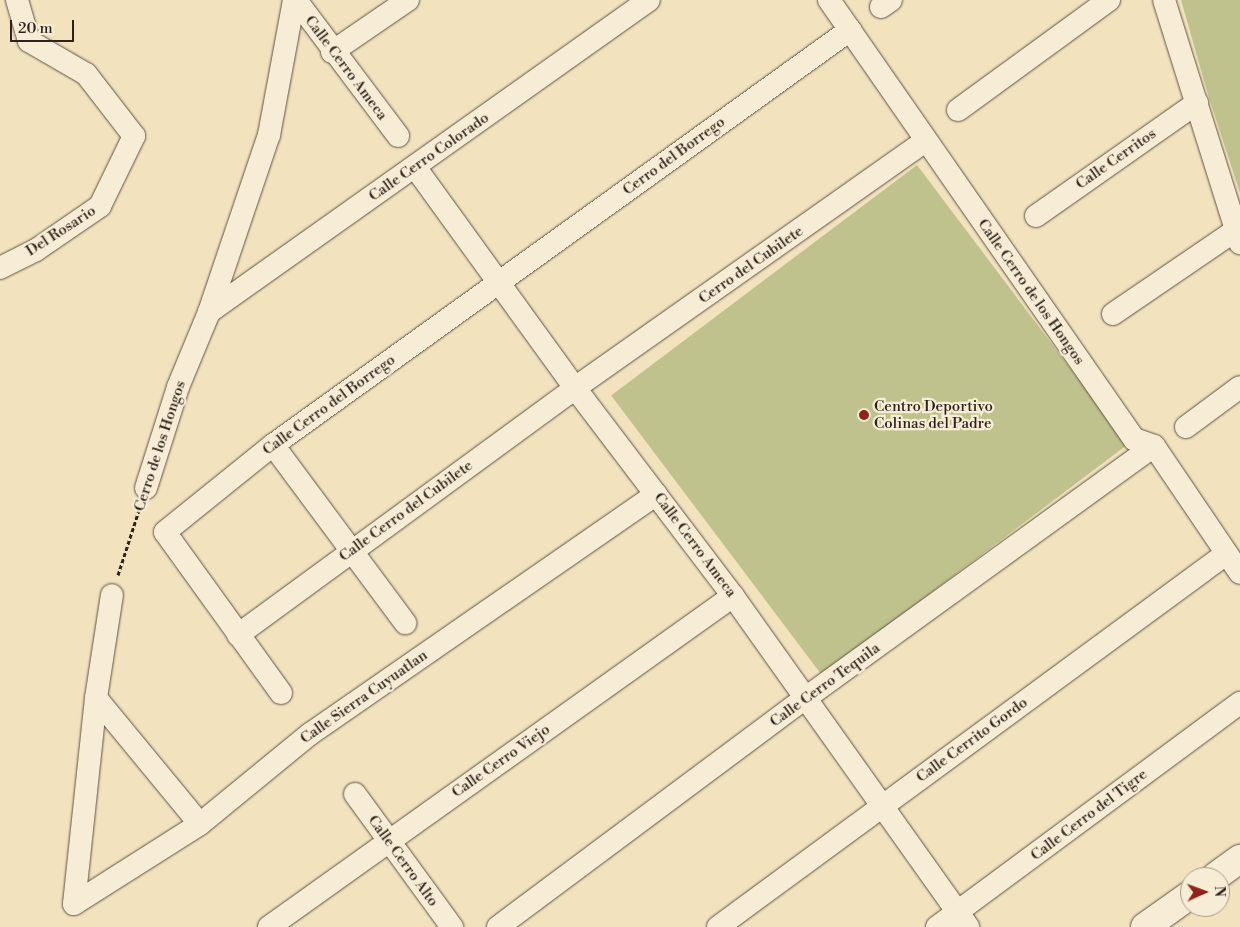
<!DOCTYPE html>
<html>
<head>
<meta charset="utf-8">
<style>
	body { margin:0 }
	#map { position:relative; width:1240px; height:927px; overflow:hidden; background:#f2e2be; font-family:"Libre Bodoni",serif }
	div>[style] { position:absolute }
	.green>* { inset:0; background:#c0c28d; transform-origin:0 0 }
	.path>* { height:3px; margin-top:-1.5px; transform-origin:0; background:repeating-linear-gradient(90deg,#2e231b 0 4px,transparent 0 6.5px) }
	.roads { filter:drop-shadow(0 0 1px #5f5344) drop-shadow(0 0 1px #5f5344) }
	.minor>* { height:22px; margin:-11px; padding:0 11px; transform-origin:11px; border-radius:11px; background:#f7ecd5 }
	.tertiary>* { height:28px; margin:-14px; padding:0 14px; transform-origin:14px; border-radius:14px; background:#f7ecd5 }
	.dots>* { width:14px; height:14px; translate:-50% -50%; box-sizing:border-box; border:2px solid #f7ecd5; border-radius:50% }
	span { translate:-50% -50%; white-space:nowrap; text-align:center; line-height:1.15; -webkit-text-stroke:4.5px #f7ecd5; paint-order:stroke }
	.street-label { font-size:15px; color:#2e231b }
	.poi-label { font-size:15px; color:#2e231b }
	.left { translate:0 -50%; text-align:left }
	.north { position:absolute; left:1180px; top:867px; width:50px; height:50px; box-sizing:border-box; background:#f7ecd5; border:1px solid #a79c8b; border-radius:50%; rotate:88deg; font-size:14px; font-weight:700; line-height:20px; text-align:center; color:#2e231b }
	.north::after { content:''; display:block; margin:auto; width:18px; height:22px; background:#8f2418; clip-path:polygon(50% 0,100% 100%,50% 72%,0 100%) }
	.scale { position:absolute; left:10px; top:20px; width:64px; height:22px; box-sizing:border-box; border:2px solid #2e231b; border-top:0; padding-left:6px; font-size:15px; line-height:18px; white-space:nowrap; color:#2e231b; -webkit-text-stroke:4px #f7ecd5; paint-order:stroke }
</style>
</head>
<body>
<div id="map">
	<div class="green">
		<i style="clip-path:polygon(1181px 0,1240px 0,1240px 193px,1209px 98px)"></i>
		<i style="left:917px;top:165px;width:350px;height:383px;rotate:53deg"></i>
	</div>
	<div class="path">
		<i style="left:118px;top:575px;width:71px;rotate:-72.1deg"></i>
	</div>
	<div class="roads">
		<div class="minor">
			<i style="left:296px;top:0;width:170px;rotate:53.1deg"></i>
			<i style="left:829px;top:0;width:535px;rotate:55.21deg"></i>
			<i style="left:1134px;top:439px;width:21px;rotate:19deg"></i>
			<i style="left:1154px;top:446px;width:153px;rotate:55.9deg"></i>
			<i style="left:1164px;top:0;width:255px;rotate:72.6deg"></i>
			<i style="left:881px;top:7px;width:12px;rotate:-35deg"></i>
			<i style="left:332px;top:52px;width:92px;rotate:-34.4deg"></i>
			<i style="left:958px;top:110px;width:187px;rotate:-36.1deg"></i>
			<i style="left:415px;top:167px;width:273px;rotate:54.1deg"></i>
			<i style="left:575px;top:388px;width:261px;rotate:52.8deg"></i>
			<i style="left:733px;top:596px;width:406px;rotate:54.6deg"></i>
			<i style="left:1036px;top:216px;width:197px;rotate:-35.1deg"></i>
			<i style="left:0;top:268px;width:40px;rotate:-26.6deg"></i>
			<i style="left:36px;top:250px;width:78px;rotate:-34.5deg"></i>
			<i style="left:100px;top:206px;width:78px;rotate:-64.1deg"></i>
			<i style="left:134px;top:136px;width:78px;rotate:-127.7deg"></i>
			<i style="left:86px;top:74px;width:66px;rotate:-149.9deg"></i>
			<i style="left:29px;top:41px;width:43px;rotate:-106.3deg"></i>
			<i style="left:209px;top:312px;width:539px;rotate:-35.34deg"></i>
			<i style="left:1113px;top:314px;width:149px;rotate:-34.3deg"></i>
			<i style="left:1186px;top:427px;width:67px;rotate:-36.5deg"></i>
			<i style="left:273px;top:445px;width:222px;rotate:53.4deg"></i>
			<i style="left:146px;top:488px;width:106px;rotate:-72.4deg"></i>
			<i style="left:178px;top:387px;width:81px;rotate:-67.5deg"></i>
			<i style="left:209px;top:312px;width:187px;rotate:-71.3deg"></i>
			<i style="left:269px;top:135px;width:137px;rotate:-79.5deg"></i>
			<i style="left:238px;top:635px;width:418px;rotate:-36.2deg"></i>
			<i style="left:575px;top:388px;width:428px;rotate:-35.2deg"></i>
			<i style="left:281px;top:693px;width:198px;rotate:-125.8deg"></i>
			<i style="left:165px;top:532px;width:139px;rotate:-38.9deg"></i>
			<i style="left:273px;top:445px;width:711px;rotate:-35.73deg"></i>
			<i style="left:96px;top:698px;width:163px;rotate:50.5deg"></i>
			<i style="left:355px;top:794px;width:165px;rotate:53.9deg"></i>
			<i style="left:74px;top:904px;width:149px;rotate:-32.4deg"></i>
			<i style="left:200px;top:824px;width:142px;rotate:-39.3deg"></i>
			<i style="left:310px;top:734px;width:421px;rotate:-34.7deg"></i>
			<i style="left:74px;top:904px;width:207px;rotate:-83.9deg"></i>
			<i style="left:96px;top:698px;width:104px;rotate:-81.2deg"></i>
			<i style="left:269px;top:927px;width:570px;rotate:-35.5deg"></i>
			<i style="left:498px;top:927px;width:385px;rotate:-36.7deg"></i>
			<i style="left:807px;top:697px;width:428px;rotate:-35.9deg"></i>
			<i style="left:718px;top:927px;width:630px;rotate:-36.29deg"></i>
			<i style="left:937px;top:927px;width:377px;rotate:-36.5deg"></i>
		</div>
		<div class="tertiary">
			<i style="left:1215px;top:877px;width:31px;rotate:-36deg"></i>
			<i style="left:1145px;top:927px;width:55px;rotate:-35.4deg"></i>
		</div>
	</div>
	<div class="dots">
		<i style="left:864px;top:415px;background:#8f2418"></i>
	</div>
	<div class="street-label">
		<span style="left:346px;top:68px;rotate:53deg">Calle Cerro Ameca</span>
		<span style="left:674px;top:156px;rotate:-36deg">Cerro del Borrego</span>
		<span style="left:429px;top:157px;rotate:-35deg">Calle Cerro Colorado</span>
		<span style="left:1116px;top:159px;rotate:-35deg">Calle Cerritos</span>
		<span style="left:61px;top:231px;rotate:-33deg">Del Rosario</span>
		<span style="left:751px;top:265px;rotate:-35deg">Cerro del Cubilete</span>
		<span style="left:1031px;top:292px;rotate:55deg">Calle Cerro de los Hongos</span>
		<span style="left:329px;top:405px;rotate:-36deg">Calle Cerro del Borrego</span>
		<span style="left:160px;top:446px;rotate:-72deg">Cerro de los Hongos</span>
		<span style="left:406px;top:511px;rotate:-36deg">Calle Cerro del Cubilete</span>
		<span style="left:695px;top:545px;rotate:53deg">Calle Cerro Ameca</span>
		<span style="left:825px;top:685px;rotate:-36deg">Calle Cerro Tequila</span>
		<span style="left:364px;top:697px;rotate:-35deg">Calle Sierra Cuyuatlan</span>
		<span style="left:972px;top:740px;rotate:-36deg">Calle Cerrito Gordo</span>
		<span style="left:501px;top:761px;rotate:-35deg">Calle Cerro Viejo</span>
		<span style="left:1089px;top:815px;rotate:-37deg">Calle Cerro del Tigre</span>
		<span style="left:403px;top:861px;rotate:54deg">Calle Cerro Alto</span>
	</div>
	<div class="poi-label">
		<span class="left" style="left:874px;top:415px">Centro Deportivo<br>Colinas del Padre</span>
	</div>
	<div class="north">N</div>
	<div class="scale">20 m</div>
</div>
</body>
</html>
